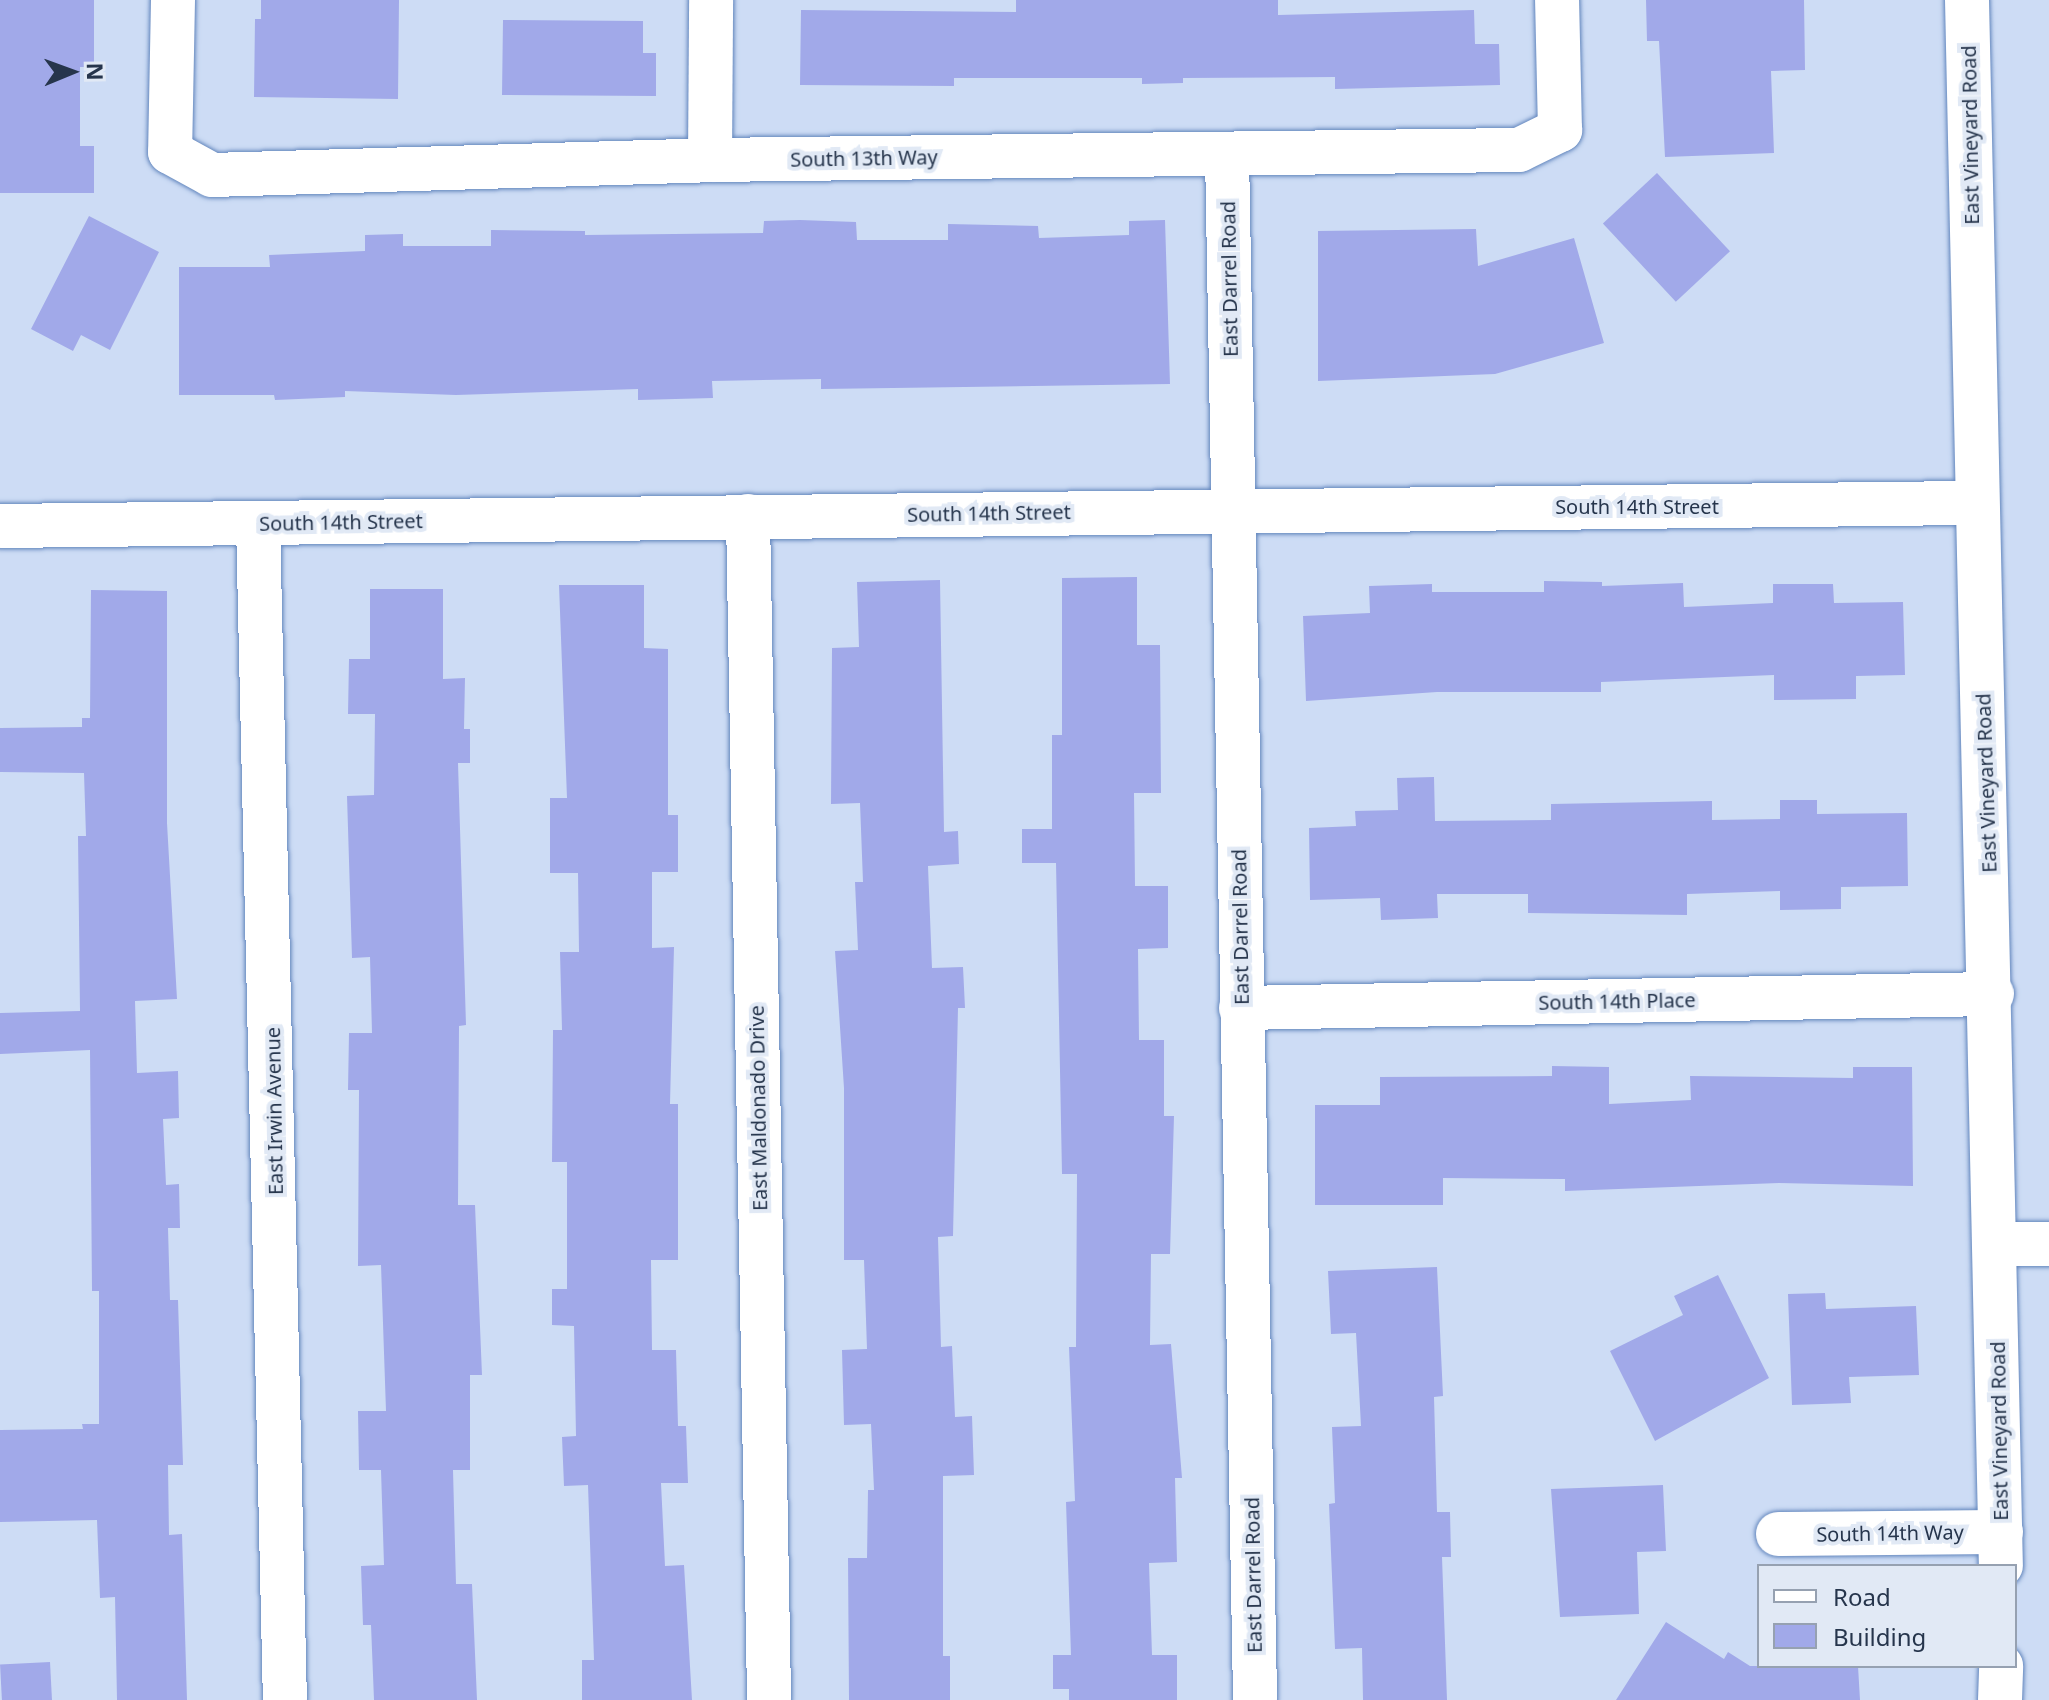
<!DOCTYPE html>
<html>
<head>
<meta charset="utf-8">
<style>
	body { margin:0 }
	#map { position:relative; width:2049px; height:1700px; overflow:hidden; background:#cddcf5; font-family:"Noto Sans",sans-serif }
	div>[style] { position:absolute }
	.building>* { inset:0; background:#a1a9e9; transform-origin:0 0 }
	.roads { filter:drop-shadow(0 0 2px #6286bd) drop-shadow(0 0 2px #6286bd) }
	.minor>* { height:44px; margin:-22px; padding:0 22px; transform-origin:22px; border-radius:22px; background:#fff }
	span { translate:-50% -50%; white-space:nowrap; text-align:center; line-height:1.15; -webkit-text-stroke:8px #e1e9f5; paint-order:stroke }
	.street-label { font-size:20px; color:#26354c }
	.legend { position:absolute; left:1757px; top:1564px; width:260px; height:104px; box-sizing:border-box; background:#e1e9f5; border:2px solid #96a1b1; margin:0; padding:10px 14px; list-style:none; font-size:24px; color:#26354c }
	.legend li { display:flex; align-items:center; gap:16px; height:40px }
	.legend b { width:40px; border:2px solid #96a1b1 }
	.north { position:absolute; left:32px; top:32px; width:80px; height:80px; -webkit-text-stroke:6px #e1e9f5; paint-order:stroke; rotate:89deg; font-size:22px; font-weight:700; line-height:32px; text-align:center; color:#26354c }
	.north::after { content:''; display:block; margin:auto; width:28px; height:36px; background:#26354c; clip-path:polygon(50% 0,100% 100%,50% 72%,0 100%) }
</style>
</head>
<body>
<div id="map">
	<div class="building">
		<i style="clip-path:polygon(0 0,94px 0,94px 67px,80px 67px,80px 146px,94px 146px,94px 193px,0 193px)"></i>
		<i style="clip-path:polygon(261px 0,399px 0,398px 99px,254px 97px,255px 19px,261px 19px)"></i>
		<i style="clip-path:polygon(1016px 0,1278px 0,1278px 15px,1474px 10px,1475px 44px,1499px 44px,1500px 85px,1335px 89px,1335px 77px,1183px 78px,1183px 83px,1142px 84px,1142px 78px,954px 78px,954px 86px,800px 85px,801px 10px,1016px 12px)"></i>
		<i style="clip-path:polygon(1646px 0,1804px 0,1805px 70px,1771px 71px,1774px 153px,1665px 157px,1659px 41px,1647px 41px)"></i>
		<i style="clip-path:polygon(503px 20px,643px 21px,643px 53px,656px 53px,656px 96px,502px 95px)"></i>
		<i style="left:1657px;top:173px;width:107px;height:74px;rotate:47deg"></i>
		<i style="clip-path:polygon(89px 216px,159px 252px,110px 350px,81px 335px,73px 351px,31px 329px)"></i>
		<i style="clip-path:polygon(800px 220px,856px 222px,857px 240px,948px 240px,948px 224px,1038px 226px,1039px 238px,1129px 235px,1129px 221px,1165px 220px,1170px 384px,821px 389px,821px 379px,712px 381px,713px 398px,638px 400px,638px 389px,456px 395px,345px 391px,345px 397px,275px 400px,274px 395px,179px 395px,179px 267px,270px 267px,269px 255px,365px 251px,365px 235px,403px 234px,403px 246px,491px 246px,491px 230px,585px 231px,585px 235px,763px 233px,764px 221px)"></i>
		<i style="clip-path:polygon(1476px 229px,1478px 266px,1574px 238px,1604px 343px,1495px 374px,1318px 381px,1318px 231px)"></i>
		<i style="clip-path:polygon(1137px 577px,1137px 645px,1160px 645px,1161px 793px,1134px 793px,1135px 886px,1168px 886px,1168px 948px,1138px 949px,1139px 1040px,1164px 1040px,1164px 1116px,1174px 1116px,1170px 1254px,1151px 1254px,1150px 1345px,1171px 1344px,1182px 1478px,1175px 1478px,1177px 1562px,1149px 1563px,1152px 1655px,1177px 1655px,1177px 1700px,1069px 1700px,1069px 1689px,1053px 1689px,1053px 1655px,1071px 1655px,1066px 1502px,1075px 1501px,1069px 1347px,1076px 1347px,1077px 1174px,1062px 1174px,1056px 863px,1022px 863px,1022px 829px,1052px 829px,1052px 735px,1062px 735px,1062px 578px)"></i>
		<i style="clip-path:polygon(940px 580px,944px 832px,958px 831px,959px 864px,928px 866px,932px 968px,963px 967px,965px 1008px,958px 1008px,953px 1236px,938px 1237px,941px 1347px,952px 1346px,955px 1417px,972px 1416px,974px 1475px,943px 1476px,943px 1656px,950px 1656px,950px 1700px,849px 1700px,848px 1558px,867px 1558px,868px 1490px,874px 1490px,871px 1424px,844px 1425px,842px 1350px,867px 1349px,864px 1260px,844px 1260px,844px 1088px,835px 951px,858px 950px,855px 882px,863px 882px,860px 803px,831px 804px,832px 648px,859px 647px,857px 582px)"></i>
		<i style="clip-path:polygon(1544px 581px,1602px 582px,1602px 586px,1683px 583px,1684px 607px,1773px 603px,1773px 584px,1833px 584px,1834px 603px,1903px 602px,1905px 675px,1856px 676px,1856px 699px,1774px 700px,1774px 675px,1601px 682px,1601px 692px,1437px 692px,1306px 701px,1303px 616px,1370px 613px,1369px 586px,1432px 584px,1432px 592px,1544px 592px)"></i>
		<i style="clip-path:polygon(559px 585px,644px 585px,644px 648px,668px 649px,668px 815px,678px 815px,678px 872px,652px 872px,652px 948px,674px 947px,670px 1104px,678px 1104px,678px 1260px,651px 1260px,652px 1350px,676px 1350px,678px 1426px,686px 1426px,688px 1483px,661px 1483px,665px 1566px,684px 1565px,692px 1700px,582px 1700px,582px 1660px,594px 1660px,588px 1485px,564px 1486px,562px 1437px,576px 1436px,574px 1326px,552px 1325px,552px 1289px,567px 1289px,567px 1162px,552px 1162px,553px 1030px,562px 1030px,560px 952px,579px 952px,578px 873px,550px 873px,550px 798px,567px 798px)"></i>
		<i style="clip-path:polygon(370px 589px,443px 589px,443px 679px,465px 678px,464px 729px,470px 729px,470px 763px,458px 763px,466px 1025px,459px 1026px,458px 1205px,475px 1205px,482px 1375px,470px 1375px,470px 1470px,453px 1470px,456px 1584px,472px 1584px,477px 1700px,374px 1700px,371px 1625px,363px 1625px,361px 1566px,384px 1565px,381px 1470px,359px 1470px,358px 1411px,386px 1411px,381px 1265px,358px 1266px,359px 1090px,348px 1090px,349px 1033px,372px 1033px,370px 957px,352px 958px,347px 796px,374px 795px,375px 714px,348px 714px,349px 659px,370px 659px)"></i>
		<i style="clip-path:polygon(91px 590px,167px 591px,167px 823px,177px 999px,135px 1001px,137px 1073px,178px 1071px,179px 1118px,163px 1119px,166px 1185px,179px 1184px,180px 1228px,168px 1228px,170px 1300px,178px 1300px,183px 1465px,168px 1465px,169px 1535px,182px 1534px,187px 1700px,117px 1700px,115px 1597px,100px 1598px,97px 1520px,0 1522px,0 1430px,83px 1429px,82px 1424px,99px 1424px,99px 1291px,92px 1291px,90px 1050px,0 1054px,0 1013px,80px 1011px,78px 836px,86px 836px,84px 773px,0 772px,0 728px,82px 727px,82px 718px,90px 718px)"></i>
		<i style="clip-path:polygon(1434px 777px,1435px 821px,1551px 820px,1551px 804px,1712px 801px,1712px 820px,1780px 819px,1780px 800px,1817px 800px,1817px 814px,1907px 813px,1908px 886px,1841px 887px,1841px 909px,1780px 910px,1780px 891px,1687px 894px,1687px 915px,1528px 913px,1528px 894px,1437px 894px,1438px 918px,1381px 920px,1380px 898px,1310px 900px,1309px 828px,1356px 826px,1355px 811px,1398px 810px,1397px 778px)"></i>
		<i style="clip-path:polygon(1552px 1066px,1609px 1067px,1609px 1104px,1691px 1100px,1690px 1076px,1853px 1078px,1853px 1067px,1912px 1067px,1913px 1186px,1779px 1183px,1565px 1191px,1565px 1179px,1443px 1178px,1443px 1205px,1315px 1205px,1315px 1105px,1380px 1105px,1380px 1077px,1552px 1076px)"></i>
		<i style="clip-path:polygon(1437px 1267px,1443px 1396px,1434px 1397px,1437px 1512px,1450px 1512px,1451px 1557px,1442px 1557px,1447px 1700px,1363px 1700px,1362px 1648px,1335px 1649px,1329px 1504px,1335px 1503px,1332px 1427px,1361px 1426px,1356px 1333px,1331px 1334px,1328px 1271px)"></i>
		<i style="clip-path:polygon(1718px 1275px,1769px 1378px,1655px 1441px,1610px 1351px,1683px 1315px,1674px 1296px)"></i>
		<i style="clip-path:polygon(1825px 1293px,1826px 1309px,1916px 1306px,1919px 1375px,1849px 1377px,1851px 1403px,1792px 1405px,1788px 1294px)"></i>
		<i style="clip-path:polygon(1663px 1485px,1666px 1551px,1637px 1552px,1639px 1614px,1560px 1617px,1551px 1489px)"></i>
		<i style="clip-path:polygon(1666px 1622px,1724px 1659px,1728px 1652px,1750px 1666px,1858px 1666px,1860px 1700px,1616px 1700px)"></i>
		<i style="left:50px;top:1662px;width:38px;height:50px;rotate:87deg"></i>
	</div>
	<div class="roads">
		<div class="minor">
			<i style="left:173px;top:0;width:152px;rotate:91.1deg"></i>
			<i style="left:170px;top:152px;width:48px;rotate:28.7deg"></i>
			<i style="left:212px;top:175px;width:498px;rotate:-1.7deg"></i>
			<i style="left:710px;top:160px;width:809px;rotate:-0.71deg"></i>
			<i style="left:1519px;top:150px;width:46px;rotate:-26deg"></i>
			<i style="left:1560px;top:130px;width:130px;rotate:-91.3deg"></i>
			<i style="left:1967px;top:0;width:1566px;rotate:88.76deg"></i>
			<i style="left:1227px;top:154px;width:1546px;rotate:88.96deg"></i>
			<i style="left:710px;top:160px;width:160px;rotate:-89.6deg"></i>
			<i style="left:748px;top:516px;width:1184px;rotate:88.98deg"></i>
			<i style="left:258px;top:523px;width:1177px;rotate:88.69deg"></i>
			<i style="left:0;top:526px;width:1977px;rotate:-0.67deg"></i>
			<i style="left:1241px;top:1008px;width:751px;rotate:-1.07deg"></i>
			<i style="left:1994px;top:1244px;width:55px"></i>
			<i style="left:1778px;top:1534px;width:223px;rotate:-0.5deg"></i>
			<i style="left:2000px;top:1700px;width:34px;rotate:-88deg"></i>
		</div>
	</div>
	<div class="street-label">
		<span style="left:1970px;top:135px;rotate:-91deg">East Vineyard Road</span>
		<span style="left:864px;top:158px;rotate:-1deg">South 13th Way</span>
		<span style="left:1229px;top:279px;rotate:-91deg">East Darrel Road</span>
		<span style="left:1637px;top:506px">South 14th Street</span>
		<span style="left:989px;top:513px;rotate:-1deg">South 14th Street</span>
		<span style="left:341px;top:522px;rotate:-1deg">South 14th Street</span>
		<span style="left:1986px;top:783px;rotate:-92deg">East Vineyard Road</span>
		<span style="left:1240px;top:927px;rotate:-91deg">East Darrel Road</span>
		<span style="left:1617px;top:1001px;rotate:-1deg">South 14th Place</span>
		<span style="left:758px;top:1108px;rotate:-91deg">East Maldonado Drive</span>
		<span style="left:274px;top:1111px;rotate:-91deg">East Irwin Avenue</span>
		<span style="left:1999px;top:1431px;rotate:-91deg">East Vineyard Road</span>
		<span style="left:1890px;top:1533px;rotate:-1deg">South 14th Way</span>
		<span style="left:1253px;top:1575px;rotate:-91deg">East Darrel Road</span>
	</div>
	<ul class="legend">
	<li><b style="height:10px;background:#fff"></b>Road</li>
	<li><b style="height:22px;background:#a1a9e9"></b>Building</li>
	</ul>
	<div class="north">N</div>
</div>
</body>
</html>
